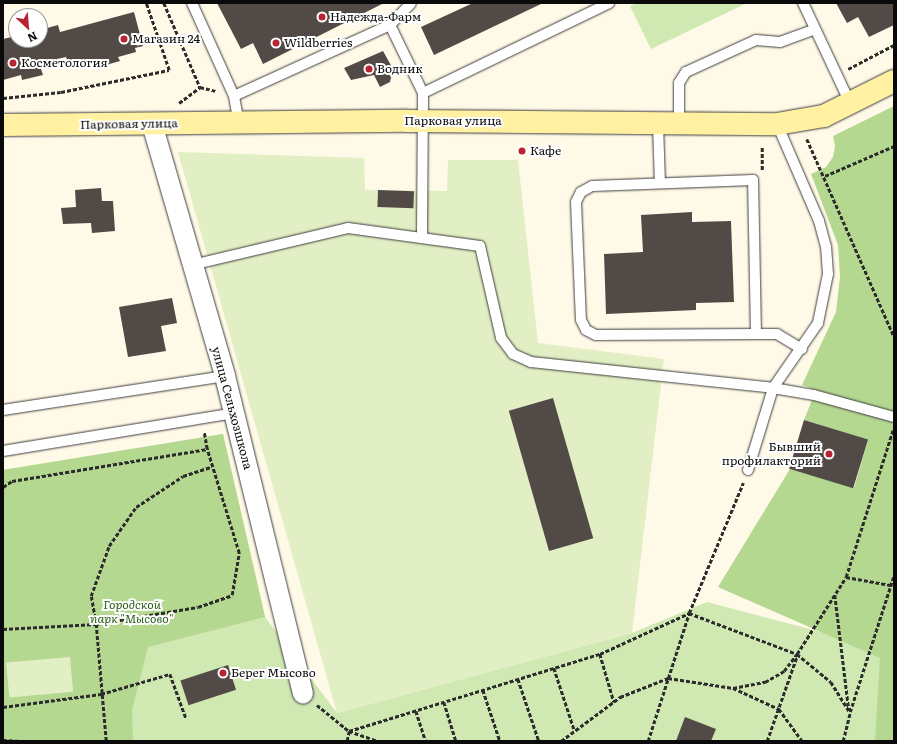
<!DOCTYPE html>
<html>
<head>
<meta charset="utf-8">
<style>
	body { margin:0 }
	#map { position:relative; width:897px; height:744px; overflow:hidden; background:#fff9e7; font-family:Literata,serif }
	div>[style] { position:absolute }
	.green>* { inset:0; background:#d0e8b2 }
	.forest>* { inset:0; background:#b5d891 }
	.pitch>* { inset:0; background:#e2efc4; transform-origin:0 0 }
	.building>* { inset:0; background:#524a46; transform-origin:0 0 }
	.path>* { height:2.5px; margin-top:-1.25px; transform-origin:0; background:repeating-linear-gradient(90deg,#2c2c2c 0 4px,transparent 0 6px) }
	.roads { filter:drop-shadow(0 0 1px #3d3d3d) drop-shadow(0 0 1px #3d3d3d) }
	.lane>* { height:10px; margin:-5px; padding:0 5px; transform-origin:5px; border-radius:5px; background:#fff }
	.street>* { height:20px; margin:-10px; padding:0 10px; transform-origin:10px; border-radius:10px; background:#fff }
	.secondary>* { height:22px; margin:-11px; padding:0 11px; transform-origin:11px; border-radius:11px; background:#fff0a2 }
	.dots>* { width:11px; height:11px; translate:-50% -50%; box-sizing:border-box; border:2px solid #fff; border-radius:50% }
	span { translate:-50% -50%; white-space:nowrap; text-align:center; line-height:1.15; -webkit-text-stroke:4px #fff; paint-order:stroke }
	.poi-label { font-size:12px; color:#0a0a0a }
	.left { translate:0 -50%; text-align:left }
	.right { translate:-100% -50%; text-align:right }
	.street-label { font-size:12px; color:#0a0a0a }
	.park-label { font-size:12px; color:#2d601c; font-style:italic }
	.frame { position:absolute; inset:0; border:4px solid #0a0a0a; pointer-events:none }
	.north { position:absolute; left:8px; top:8px; width:40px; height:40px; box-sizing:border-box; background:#fff; border:1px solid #9d9d9d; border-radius:50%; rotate:154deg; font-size:11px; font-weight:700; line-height:16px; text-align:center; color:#0a0a0a }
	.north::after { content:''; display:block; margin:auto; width:14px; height:18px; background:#b82332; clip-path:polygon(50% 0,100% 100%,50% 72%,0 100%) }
</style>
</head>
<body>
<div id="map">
	<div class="green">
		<i style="clip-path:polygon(637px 3px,747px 3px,651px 49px,630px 6px)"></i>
		<i style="clip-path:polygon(223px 434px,265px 617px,337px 713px,632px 633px,707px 602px,894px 651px,894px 741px,3px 741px,3px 470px)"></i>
	</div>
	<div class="forest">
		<i style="clip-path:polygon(894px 106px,894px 741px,875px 741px,880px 658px,718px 587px,790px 469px,854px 488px,868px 440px,804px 420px,816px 390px,802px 385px,836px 312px,840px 277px,838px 245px,811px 174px,826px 167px,833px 157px,835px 146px,833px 136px)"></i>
		<i style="clip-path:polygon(223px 434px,265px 617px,148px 647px,132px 710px,133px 741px,3px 741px,3px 470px)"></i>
	</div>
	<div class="pitch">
		<i style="clip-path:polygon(178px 152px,364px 158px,365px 190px,447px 191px,448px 160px,518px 160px,538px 343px,664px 359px,632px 633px,337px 713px)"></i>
		<i style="left:70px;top:657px;width:35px;height:64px;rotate:85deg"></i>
	</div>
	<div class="building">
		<i style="clip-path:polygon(217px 3px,384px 3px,263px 64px,253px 43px,241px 49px)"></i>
		<i style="clip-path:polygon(473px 3px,543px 3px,434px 55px,421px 27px)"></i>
		<i style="clip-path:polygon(836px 3px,894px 3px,894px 25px,869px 37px,858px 17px,847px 23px)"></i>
		<i style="clip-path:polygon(134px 12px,143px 46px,135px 48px,136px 52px,118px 57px,120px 61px,99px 67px,98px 62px,80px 67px,79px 63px,69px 66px,66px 57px,57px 59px,59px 64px,41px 69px,43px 75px,22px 80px,21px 75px,3px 80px,3px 39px,16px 36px,16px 40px,40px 40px,40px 30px,58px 25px,60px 32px)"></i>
		<i style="clip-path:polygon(383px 51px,393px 69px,390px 82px,380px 87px,374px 75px,351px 80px,344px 68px)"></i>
		<i style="clip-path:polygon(101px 188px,102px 201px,113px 201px,115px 231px,92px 233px,91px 223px,63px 224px,61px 208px,76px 207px,75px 190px)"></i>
		<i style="left:378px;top:190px;width:36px;height:17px;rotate:2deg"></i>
		<i style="clip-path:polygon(692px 212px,692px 222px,731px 221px,734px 302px,696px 303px,696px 310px,606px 314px,604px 254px,643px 252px,641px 215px)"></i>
		<i style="clip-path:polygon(172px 298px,177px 323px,161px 326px,166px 351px,128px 357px,119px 307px)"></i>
		<i style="left:553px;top:398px;width:146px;height:46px;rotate:74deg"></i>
		<i style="left:804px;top:420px;width:67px;height:51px;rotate:17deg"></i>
		<i style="left:228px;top:665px;width:26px;height:50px;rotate:72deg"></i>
		<i style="clip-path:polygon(685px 717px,716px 729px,711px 741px,676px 741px)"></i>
	</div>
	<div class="path">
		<i style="left:164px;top:3px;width:91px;rotate:66.8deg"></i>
		<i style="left:200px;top:87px;width:16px;rotate:14deg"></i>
		<i style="left:848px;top:69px;width:52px;rotate:-27.6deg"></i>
		<i style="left:3px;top:98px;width:58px;rotate:-5.9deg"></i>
		<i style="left:61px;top:92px;width:110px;rotate:-11.5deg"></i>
		<i style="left:169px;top:70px;width:71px;rotate:-108.9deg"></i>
		<i style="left:179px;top:103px;width:26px;rotate:-37deg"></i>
		<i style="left:807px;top:139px;width:215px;rotate:66.2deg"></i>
		<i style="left:762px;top:170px;width:23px;rotate:-90deg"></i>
		<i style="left:825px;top:176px;width:75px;rotate:-23.5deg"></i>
		<i style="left:3px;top:487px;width:11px;rotate:-34deg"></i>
		<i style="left:12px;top:481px;width:198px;rotate:-9.3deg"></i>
		<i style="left:207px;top:449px;width:17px;rotate:-100deg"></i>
		<i style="left:846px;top:577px;width:45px;rotate:10.3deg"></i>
		<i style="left:835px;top:595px;width:116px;rotate:83.1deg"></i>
		<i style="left:3px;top:629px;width:93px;rotate:-3.1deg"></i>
		<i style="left:96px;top:624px;width:103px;rotate:-9.5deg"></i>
		<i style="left:198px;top:607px;width:36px;rotate:-19deg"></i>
		<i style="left:232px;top:595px;width:43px;rotate:-80.5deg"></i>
		<i style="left:239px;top:553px;width:109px;rotate:-107.1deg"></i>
		<i style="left:600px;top:654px;width:50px;rotate:73.7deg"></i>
		<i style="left:554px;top:668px;width:64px;rotate:71.8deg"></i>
		<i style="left:518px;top:679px;width:65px;rotate:71.3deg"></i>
		<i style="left:733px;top:688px;width:33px;rotate:-11deg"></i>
		<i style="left:765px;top:682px;width:22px;rotate:-30deg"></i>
		<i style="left:784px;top:671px;width:21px;rotate:-53deg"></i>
		<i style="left:797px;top:654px;width:91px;rotate:-57.5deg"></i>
		<i style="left:846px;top:577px;width:154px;rotate:-72.3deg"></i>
		<i style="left:483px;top:690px;width:54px;rotate:71.6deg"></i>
		<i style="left:444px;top:702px;width:41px;rotate:72.9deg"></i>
		<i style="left:317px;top:705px;width:41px;rotate:39.1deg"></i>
		<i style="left:349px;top:731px;width:31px;rotate:19deg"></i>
		<i style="left:3px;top:707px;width:99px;rotate:-7.6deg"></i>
		<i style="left:101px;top:694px;width:72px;rotate:-16.2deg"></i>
		<i style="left:170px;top:674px;width:47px;rotate:70deg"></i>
		<i style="left:416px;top:711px;width:32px;rotate:72deg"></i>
		<i style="left:3px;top:740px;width:22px;rotate:3deg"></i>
		<i style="left:106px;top:741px;width:117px;rotate:-94.9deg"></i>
		<i style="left:96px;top:624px;width:28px;rotate:-100deg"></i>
		<i style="left:91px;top:596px;width:53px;rotate:-70.2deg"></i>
		<i style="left:109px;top:546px;width:47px;rotate:-55.3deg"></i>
		<i style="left:136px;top:507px;width:56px;rotate:-33.4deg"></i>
		<i style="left:183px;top:476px;width:29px;rotate:-18deg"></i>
		<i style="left:347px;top:741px;width:10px;rotate:-79deg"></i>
		<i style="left:349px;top:731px;width:263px;rotate:-17.1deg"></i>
		<i style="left:600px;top:654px;width:98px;rotate:-24.7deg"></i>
		<i style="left:689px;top:613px;width:116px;rotate:20.8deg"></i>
		<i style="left:797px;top:654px;width:44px;rotate:39.5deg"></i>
		<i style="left:831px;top:682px;width:36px;rotate:58deg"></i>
		<i style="left:561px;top:741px;width:74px;rotate:-36.7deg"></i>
		<i style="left:620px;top:697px;width:52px;rotate:-21.6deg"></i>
		<i style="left:668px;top:678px;width:66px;rotate:8.7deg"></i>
		<i style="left:733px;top:688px;width:51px;rotate:24.5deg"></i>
		<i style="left:779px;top:709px;width:39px;rotate:54deg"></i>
		<i style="left:648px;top:741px;width:134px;rotate:-72.2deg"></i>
		<i style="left:689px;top:613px;width:141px;rotate:-67.4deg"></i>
		<i style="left:767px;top:741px;width:90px;rotate:-70.6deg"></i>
		<i style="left:843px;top:741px;width:30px;rotate:-76deg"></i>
		<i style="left:850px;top:712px;width:144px;rotate:-72.2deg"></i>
	</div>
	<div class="roads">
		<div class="lane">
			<i style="left:192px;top:3px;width:102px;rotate:65.7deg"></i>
			<i style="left:234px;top:96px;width:27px;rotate:80deg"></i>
			<i style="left:803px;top:3px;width:110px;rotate:64.8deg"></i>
			<i style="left:390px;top:25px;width:76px;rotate:64.1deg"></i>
			<i style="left:423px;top:93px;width:145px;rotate:90.4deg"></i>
			<i style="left:423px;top:93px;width:207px;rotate:-25.8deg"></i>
			<i style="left:234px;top:96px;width:171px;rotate:-24.5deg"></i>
			<i style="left:390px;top:25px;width:30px;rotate:-46deg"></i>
			<i style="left:658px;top:124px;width:59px;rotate:88.1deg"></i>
			<i style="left:679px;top:124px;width:41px;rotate:-90deg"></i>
			<i style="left:679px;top:83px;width:13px;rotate:-58deg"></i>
			<i style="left:686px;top:72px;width:77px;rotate:-24.6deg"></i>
			<i style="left:756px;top:40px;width:24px;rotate:5deg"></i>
			<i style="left:780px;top:42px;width:37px;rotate:-20deg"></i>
			<i style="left:192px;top:265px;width:160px;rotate:-13.3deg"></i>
			<i style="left:348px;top:228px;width:133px;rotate:7.8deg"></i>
			<i style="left:480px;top:246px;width:94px;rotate:77.1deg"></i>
			<i style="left:501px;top:338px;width:20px;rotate:53deg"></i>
			<i style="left:513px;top:354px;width:20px;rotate:24deg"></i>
			<i style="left:531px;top:362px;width:243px;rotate:6.1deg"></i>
			<i style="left:773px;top:388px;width:42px;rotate:9.7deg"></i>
			<i style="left:814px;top:395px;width:83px;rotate:15.4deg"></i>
			<i style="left:756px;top:334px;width:154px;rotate:-91.1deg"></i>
			<i style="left:753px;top:180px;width:161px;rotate:177.9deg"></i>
			<i style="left:592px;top:186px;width:13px;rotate:151deg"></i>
			<i style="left:581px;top:192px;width:11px;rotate:117deg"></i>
			<i style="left:576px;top:202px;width:118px;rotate:87.6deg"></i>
			<i style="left:581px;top:320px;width:11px;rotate:63deg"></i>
			<i style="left:586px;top:330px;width:11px;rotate:27deg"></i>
			<i style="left:596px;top:335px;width:160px;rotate:-0.4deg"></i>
			<i style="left:756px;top:334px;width:21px"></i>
			<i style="left:777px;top:334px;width:29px;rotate:31deg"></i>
			<i style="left:3px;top:410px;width:225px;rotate:-8.7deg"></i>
			<i style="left:3px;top:451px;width:234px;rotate:-9.3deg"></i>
			<i style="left:748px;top:470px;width:86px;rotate:-73deg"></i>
			<i style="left:773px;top:388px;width:79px;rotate:-55.3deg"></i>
			<i style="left:818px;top:323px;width:50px;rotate:-78.5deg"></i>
			<i style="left:828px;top:274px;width:27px;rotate:-94deg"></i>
			<i style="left:826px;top:247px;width:27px;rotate:-105deg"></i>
			<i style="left:819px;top:221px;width:106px;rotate:-113.4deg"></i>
		</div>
		<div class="street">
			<i style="left:152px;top:124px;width:262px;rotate:73.8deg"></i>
			<i style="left:225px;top:376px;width:327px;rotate:76.2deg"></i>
		</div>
		<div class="secondary">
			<i style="left:3px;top:125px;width:404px;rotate:-0.6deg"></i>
			<i style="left:407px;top:121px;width:370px;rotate:0.5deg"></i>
			<i style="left:777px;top:124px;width:48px;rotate:-9.7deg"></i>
			<i style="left:824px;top:116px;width:78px;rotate:-26.6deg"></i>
		</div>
	</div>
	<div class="dots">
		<i style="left:322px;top:17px;background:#b82332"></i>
		<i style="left:124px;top:39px;background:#b82332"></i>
		<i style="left:276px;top:43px;background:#b82332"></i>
		<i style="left:13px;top:63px;background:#b82332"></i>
		<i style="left:369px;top:69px;background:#b82332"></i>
		<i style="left:522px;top:151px;background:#b82332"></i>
		<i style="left:829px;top:454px;background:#b82332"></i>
		<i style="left:223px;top:673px;background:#b82332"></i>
	</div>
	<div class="poi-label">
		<span class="left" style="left:330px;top:17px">Надежда-Фарм</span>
		<span class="left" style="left:132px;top:39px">Магазин 24</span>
		<span class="left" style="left:284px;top:43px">Wildberries</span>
		<span class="left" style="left:21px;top:63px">Косметология</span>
		<span class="left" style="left:377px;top:69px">Водник</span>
		<span class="left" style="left:530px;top:151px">Кафе</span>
		<span class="right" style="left:821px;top:454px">Бывший<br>профилакторий</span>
		<span class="left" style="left:231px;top:673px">Берег Мысово</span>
	</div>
	<div class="street-label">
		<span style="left:453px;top:121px">Парковая улица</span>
		<span style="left:129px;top:124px;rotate:-1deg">Парковая улица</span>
		<span style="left:232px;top:408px;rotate:75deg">улица Сельхозшкола</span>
	</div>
	<div class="park-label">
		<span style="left:132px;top:612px">Городской<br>парк "Мысово"</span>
	</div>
	<div class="frame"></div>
	<div class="north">N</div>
</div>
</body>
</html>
